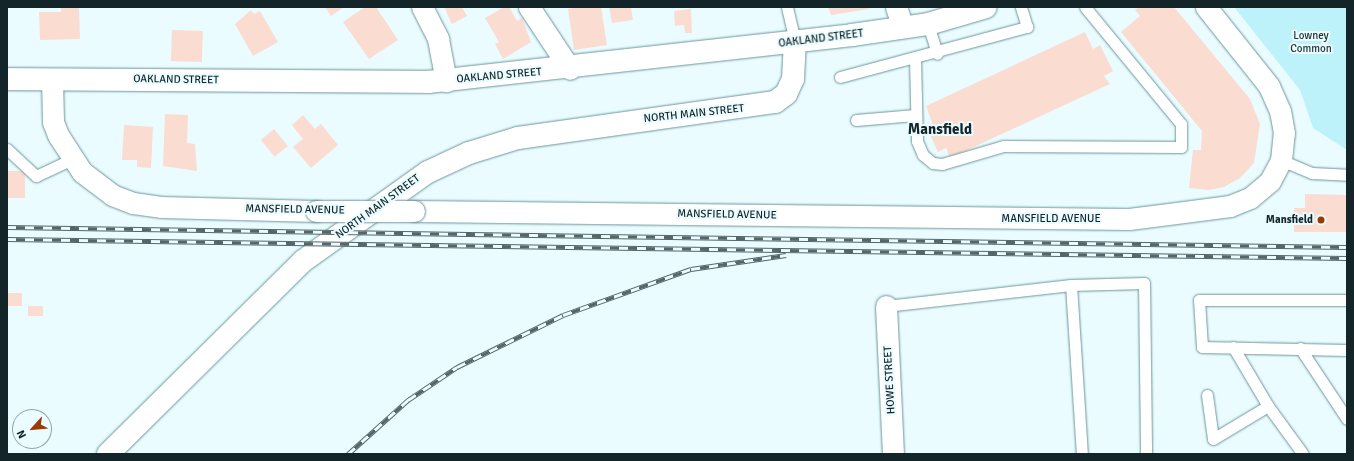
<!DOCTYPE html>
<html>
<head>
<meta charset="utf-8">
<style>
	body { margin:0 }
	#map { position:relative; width:1354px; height:461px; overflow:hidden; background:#eafcff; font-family:Signika,sans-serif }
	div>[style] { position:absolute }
	.green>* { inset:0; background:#bef2fa }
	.building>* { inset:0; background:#fbdcd0; transform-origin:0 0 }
	.roads { filter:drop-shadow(0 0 1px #6b969d) drop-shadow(0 0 1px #6b969d) }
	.service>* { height:11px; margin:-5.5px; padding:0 5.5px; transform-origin:5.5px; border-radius:5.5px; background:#fff }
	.minor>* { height:21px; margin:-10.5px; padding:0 10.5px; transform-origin:10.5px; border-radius:10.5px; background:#fff }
	.tertiary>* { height:22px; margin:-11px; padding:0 11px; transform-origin:11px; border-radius:11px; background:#fff }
	.secondary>* { height:22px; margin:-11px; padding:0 11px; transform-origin:11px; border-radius:11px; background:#fff }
	.rail>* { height:4.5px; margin-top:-2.25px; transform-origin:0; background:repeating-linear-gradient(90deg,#eafcff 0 9px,#546669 0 18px); box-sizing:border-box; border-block:1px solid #546669 }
	.bridges { filter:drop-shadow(0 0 1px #6b969d) drop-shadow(0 0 1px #6b969d) }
	.minor-bridge>* { height:21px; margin:-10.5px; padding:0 10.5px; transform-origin:10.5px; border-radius:10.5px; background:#fff }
	.dots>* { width:11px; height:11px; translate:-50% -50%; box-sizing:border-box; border:2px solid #eafcff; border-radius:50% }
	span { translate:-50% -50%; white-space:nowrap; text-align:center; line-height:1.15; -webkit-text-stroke:4px #eafcff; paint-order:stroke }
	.park-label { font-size:11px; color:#1c3235 }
	.street-label { font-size:11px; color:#132528 }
	.poi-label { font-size:11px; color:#132528; font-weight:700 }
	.right { translate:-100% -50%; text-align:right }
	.district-label { font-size:15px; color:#132528; font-weight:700 }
	.frame { position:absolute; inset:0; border:8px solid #132528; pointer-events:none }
	.north { position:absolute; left:12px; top:409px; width:40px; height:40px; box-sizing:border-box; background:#eafcff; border:1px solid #94a6a9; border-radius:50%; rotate:243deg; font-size:11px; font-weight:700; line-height:16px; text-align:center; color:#132528 }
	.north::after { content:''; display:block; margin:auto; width:14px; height:18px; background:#9d3902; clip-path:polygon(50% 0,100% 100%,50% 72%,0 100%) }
</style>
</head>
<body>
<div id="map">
	<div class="green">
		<i style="clip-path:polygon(1234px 7px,1347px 7px,1347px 150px,1313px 128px,1300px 90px)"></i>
	</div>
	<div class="building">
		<i style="clip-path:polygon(61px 7px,79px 7px,80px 39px,40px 40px,39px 12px,61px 12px)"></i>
		<i style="clip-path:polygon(325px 7px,344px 7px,331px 16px)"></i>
		<i style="clip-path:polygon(365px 7px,376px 7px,398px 40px,369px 59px,343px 22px)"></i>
		<i style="clip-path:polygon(444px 7px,462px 7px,467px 16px,452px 24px)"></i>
		<i style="clip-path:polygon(504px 7px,509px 7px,517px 21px,522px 18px,531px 42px,503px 59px,495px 44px,499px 42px,485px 18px)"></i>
		<i style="clip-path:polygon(579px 7px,601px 7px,607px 45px,574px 50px,568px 9px)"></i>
		<i style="clip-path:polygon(609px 7px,631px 7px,633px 20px,612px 23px)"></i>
		<i style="clip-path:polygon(828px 7px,868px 7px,869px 9px,831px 15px)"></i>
		<i style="clip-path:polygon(1139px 7px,1174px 7px,1250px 99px,1260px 124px,1254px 163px,1240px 178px,1224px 187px,1209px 190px,1189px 188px,1193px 150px,1201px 150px,1202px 131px,1121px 32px,1140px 16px,1135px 10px)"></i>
		<i style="clip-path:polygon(691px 9px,692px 33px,685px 33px,684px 25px,675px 26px,674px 11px)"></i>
		<i style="clip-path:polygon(251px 10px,254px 14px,260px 11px,278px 42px,253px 56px,235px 24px)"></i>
		<i style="left:172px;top:30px;width:31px;height:31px;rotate:2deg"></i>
		<i style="clip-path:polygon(1085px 32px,1093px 49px,1100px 45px,1113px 71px,1104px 76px,1110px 84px,950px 158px,946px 148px,938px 152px,926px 126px,932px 123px,926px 106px)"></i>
		<i style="clip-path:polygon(165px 114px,188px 115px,187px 143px,195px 144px,197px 171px,163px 166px)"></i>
		<i style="clip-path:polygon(303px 115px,315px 129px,321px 124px,338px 145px,311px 168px,293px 147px,303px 139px,292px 125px)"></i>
		<i style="clip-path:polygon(124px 125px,153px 127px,151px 168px,137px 167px,137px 160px,122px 160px)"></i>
		<i style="left:274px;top:129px;width:22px;height:17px;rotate:51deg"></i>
		<i style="left:7px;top:171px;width:18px;height:27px"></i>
		<i style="clip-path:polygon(1305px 194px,1347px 195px,1347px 232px,1294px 232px,1294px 208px,1305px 208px)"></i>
		<i style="left:7px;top:293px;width:15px;height:13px"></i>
		<i style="left:28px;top:306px;width:15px;height:10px"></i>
	</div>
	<div class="roads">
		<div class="service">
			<i style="left:787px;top:7px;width:35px;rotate:77deg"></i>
			<i style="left:928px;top:24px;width:31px;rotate:73deg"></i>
			<i style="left:915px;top:59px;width:82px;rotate:88.6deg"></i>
			<i style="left:917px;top:141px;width:15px;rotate:67deg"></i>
			<i style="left:923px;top:155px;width:13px;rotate:39deg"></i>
			<i style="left:933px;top:163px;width:9px;rotate:6deg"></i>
			<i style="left:942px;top:164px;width:64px;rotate:-16.4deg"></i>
			<i style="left:1003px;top:146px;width:178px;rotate:0.3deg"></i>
			<i style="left:1181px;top:147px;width:23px;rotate:-90deg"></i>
			<i style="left:1181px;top:124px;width:151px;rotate:-129.4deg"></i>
			<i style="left:840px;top:77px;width:194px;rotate:-15deg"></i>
			<i style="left:1027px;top:27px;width:21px;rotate:-107deg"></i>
			<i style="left:856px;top:120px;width:59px;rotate:-4.8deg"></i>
			<i style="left:7px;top:149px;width:40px;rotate:43deg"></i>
			<i style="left:36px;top:176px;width:40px;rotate:-25deg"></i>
			<i style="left:1281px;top:160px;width:34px;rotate:23deg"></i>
			<i style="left:1312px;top:173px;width:35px;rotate:3deg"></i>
			<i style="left:1071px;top:285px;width:169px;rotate:86.3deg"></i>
			<i style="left:1347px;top:300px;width:148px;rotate:180deg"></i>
			<i style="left:1199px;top:300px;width:47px;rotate:86.3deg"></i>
			<i style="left:1202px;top:347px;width:145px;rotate:1.2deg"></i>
			<i style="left:886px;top:306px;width:186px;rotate:-6.5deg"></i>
			<i style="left:1071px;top:285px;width:73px;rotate:-1.6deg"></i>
			<i style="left:1144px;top:283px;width:171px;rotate:89.3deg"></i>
			<i style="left:1233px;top:347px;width:69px;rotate:59.3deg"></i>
			<i style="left:1300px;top:348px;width:85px;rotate:56.5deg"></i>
			<i style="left:1207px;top:395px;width:44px;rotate:82.2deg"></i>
			<i style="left:1213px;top:439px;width:64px;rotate:-31deg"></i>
			<i style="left:1268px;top:406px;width:59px;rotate:53.9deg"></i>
		</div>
		<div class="minor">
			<i style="left:422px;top:7px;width:36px;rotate:63deg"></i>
			<i style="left:438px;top:39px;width:43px;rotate:79.2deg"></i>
			<i style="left:529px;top:7px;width:74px;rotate:56.5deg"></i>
			<i style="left:896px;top:7px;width:21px;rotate:71deg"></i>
			<i style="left:52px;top:80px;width:42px;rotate:88.6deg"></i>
			<i style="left:53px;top:122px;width:14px;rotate:69deg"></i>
			<i style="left:58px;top:135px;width:44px;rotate:57deg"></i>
			<i style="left:82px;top:172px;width:38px;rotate:37deg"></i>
			<i style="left:112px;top:195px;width:22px;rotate:21deg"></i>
			<i style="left:133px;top:203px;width:28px;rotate:8deg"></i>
			<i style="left:161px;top:207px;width:155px;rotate:1.5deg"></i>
			<i style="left:414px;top:211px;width:715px;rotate:0.64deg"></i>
			<i style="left:1129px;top:219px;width:102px;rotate:-7.3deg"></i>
			<i style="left:1230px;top:206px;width:22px;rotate:-22deg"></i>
			<i style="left:1250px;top:198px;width:26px;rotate:-40deg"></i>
			<i style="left:1270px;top:181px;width:24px;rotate:-62deg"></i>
			<i style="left:1281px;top:160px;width:27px;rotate:-84deg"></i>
			<i style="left:1284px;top:133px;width:22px;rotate:-100deg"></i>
			<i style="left:1280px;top:111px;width:27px;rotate:-114deg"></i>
			<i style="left:1269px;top:86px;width:101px;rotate:-128.6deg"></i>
			<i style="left:886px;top:306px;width:148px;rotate:87.3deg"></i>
		</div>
		<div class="tertiary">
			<i style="left:108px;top:454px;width:274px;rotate:-44.7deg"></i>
			<i style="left:303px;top:261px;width:153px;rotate:-35.5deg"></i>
			<i style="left:428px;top:172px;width:45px;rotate:-24.9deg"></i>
			<i style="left:469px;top:153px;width:51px;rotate:-17deg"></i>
			<i style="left:518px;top:138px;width:260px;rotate:-8deg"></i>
			<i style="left:775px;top:102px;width:14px;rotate:-36deg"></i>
			<i style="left:786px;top:94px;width:17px;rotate:-65deg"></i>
			<i style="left:793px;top:79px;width:38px;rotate:-87deg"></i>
		</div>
		<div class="secondary">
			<i style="left:7px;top:79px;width:421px;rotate:0.4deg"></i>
			<i style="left:428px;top:82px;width:427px;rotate:-6.3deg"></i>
			<i style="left:852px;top:35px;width:77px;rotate:-8.2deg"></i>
			<i style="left:928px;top:24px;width:60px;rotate:-16.3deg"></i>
		</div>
	</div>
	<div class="rail">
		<i style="left:7px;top:227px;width:1340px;rotate:0.86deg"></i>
		<i style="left:7px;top:239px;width:1340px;rotate:0.81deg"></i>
		<i style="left:348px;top:454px;width:81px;rotate:-42deg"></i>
		<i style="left:408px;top:400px;width:59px;rotate:-34deg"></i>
		<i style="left:457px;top:367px;width:118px;rotate:-26.1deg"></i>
		<i style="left:563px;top:315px;width:136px;rotate:-19.8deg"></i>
		<i style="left:691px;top:269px;width:96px;rotate:-8.4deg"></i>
	</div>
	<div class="bridges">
		<div class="minor-bridge">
			<i style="left:316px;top:211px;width:98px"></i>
		</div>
	</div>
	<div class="dots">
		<i style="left:1321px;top:220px;background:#9d3902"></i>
	</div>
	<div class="park-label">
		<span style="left:1311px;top:43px">Lowney<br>Common</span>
	</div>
	<div class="street-label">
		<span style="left:821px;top:39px;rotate:-7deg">OAKLAND STREET</span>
		<span style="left:499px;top:76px;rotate:-5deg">OAKLAND STREET</span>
		<span style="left:176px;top:80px;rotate:1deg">OAKLAND STREET</span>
		<span style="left:694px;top:114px;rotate:-6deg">NORTH MAIN STREET</span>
		<span style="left:378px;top:207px;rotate:-36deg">NORTH MAIN STREET</span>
		<span style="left:295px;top:210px;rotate:1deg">MANSFIELD AVENUE</span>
		<span style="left:727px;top:215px;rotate:1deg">MANSFIELD AVENUE</span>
		<span style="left:1051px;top:219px">MANSFIELD AVENUE</span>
		<span style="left:890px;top:380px;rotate:-93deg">HOWE STREET</span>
	</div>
	<div class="poi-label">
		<span class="right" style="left:1313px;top:220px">Mansfield</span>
	</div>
	<div class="district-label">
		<span style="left:940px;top:130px">Mansfield</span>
	</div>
	<div class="frame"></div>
	<div class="north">N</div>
</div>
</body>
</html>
